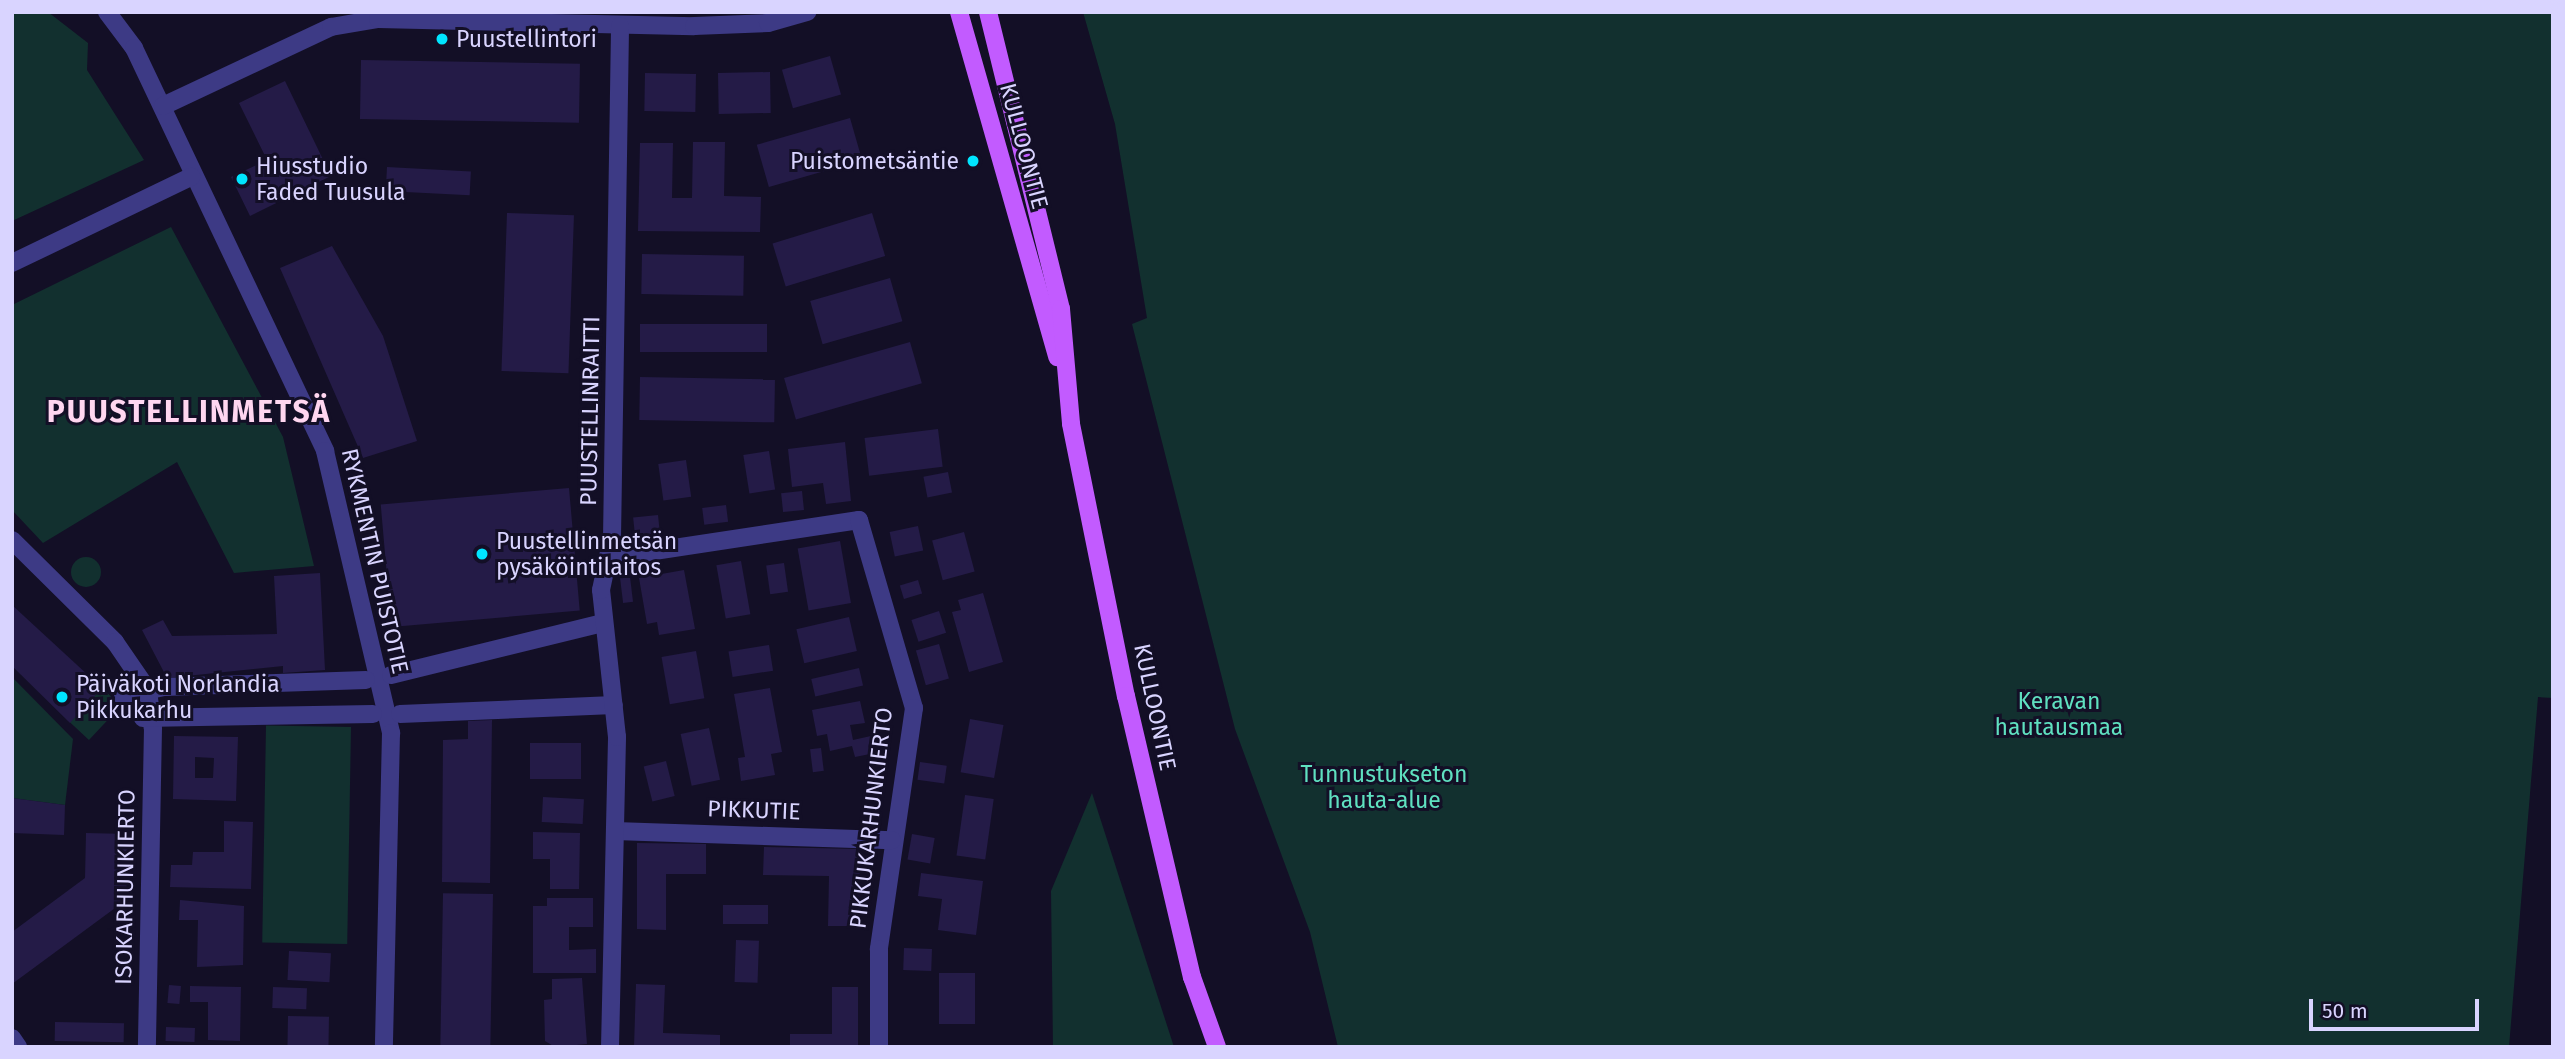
<!DOCTYPE html>
<html>
<head>
<meta charset="utf-8">
<style>
	body { margin:0 }
	#map { position:relative; width:2565px; height:1059px; overflow:hidden; background:#130f26; font-family:"Fira Sans",sans-serif }
	div>[style] { position:absolute }
	.green>* { inset:0; background:#12302f; transform-origin:0 0 }
	.round { border-radius:50% }
	.building>* { inset:0; background:#241b47; transform-origin:0 0 }
	.minor>* { height:18px; margin:-9px; padding:0 9px; transform-origin:9px; border-radius:9px; background:#3d3a85 }
	.major>* { height:18px; margin:-9px; padding:0 9px; transform-origin:9px; border-radius:9px; background:#c25bff }
	.dots>* { width:19px; height:19px; translate:-50% -50%; box-sizing:border-box; border:4px solid #130f26; border-radius:50% }
	span { translate:-50% -50%; white-space:nowrap; text-align:center; line-height:1.15; -webkit-text-stroke:6px #130f26; paint-order:stroke }
	.poi-label { font-size:23px; color:#d9d4ff }
	.left { translate:0 -50%; text-align:left }
	.right { translate:-100% -50%; text-align:right }
	.street-label { font-size:23px; color:#d9d4ff }
	.park-label { font-size:23px; color:#5fe0c0 }
	.district-label { font-size:30px; color:#ffd6f0; font-weight:700; letter-spacing:2px }
	.frame { position:absolute; inset:0; border:14px solid #d9d4ff; pointer-events:none }
	.scale { position:absolute; left:2309px; top:999px; width:170px; height:32px; box-sizing:border-box; border:4px solid #d9d4ff; border-top:0; padding-left:9px; font-size:21px; line-height:24px; white-space:nowrap; color:#d9d4ff; -webkit-text-stroke:5px #130f26; paint-order:stroke }
</style>
</head>
<body>
<div id="map">
	<div class="green">
		<i style="clip-path:polygon(12px 12px,48px 12px,88px 43px,87px 70px,144px 160px,12px 221px)"></i>
		<i style="clip-path:polygon(1083px 12px,2553px 12px,2553px 698px,2538px 697px,2509px 1047px,1338px 1047px,1310px 932px,1235px 729px,1132px 324px,1147px 318px,1115px 124px)"></i>
		<i style="clip-path:polygon(171px 227px,283px 437px,314px 566px,234px 573px,177px 462px,43px 543px,12px 510px,12px 305px)"></i>
		<i class="round" style="left:71px;top:557px;width:30px;height:30px"></i>
		<i style="clip-path:polygon(12px 677px,73px 739px,65px 805px,12px 798px)"></i>
		<i style="left:102px;top:688px;width:26px;height:47px;rotate:43deg"></i>
		<i style="left:351px;top:727px;width:217px;height:85px;rotate:91deg"></i>
		<i style="clip-path:polygon(1092px 793px,1174px 1047px,1053px 1047px,1051px 891px)"></i>
	</div>
	<div class="building">
		<i style="left:830px;top:56px;width:40px;height:50px;rotate:74deg"></i>
		<i style="left:361px;top:60px;width:219px;height:59px;rotate:1deg"></i>
		<i style="left:770px;top:72px;width:41px;height:52px;rotate:89deg"></i>
		<i style="left:645px;top:73px;width:51px;height:38px;rotate:1deg"></i>
		<i style="clip-path:polygon(285px 81px,331px 176px,250px 216px,231px 177px,267px 160px,239px 103px)"></i>
		<i style="left:850px;top:118px;width:44px;height:97px;rotate:74deg"></i>
		<i style="clip-path:polygon(693px 142px,725px 142px,724px 196px,761px 197px,760px 232px,638px 231px,640px 143px,673px 143px,672px 198px,692px 198px)"></i>
		<i style="left:387px;top:167px;width:84px;height:24px;rotate:3deg"></i>
		<i style="left:507px;top:213px;width:67px;height:158px;rotate:2deg"></i>
		<i style="left:872px;top:213px;width:45px;height:104px;rotate:73deg"></i>
		<i style="clip-path:polygon(332px 246px,383px 336px,417px 441px,363px 458px,280px 268px)"></i>
		<i style="left:642px;top:254px;width:102px;height:40px;rotate:1deg"></i>
		<i style="left:890px;top:278px;width:45px;height:83px;rotate:74deg"></i>
		<i style="left:640px;top:324px;width:127px;height:28px"></i>
		<i style="left:910px;top:342px;width:43px;height:131px;rotate:74deg"></i>
		<i style="left:640px;top:377px;width:135px;height:43px;rotate:1deg"></i>
		<i style="left:938px;top:429px;width:38px;height:74px;rotate:83deg"></i>
		<i style="clip-path:polygon(845px 442px,851px 501px,826px 504px,823px 483px,792px 487px,788px 449px)"></i>
		<i style="left:769px;top:451px;width:39px;height:26px;rotate:81deg"></i>
		<i style="left:686px;top:460px;width:37px;height:28px;rotate:82deg"></i>
		<i style="left:948px;top:472px;width:21px;height:25px;rotate:79deg"></i>
		<i style="left:569px;top:488px;width:123px;height:189px;rotate:85deg"></i>
		<i style="left:802px;top:491px;width:19px;height:21px;rotate:84deg"></i>
		<i style="left:726px;top:505px;width:17px;height:24px;rotate:83deg"></i>
		<i style="left:658px;top:515px;width:18px;height:25px;rotate:84deg"></i>
		<i style="left:918px;top:526px;width:25px;height:29px;rotate:78deg"></i>
		<i style="left:964px;top:532px;width:41px;height:33px;rotate:75deg"></i>
		<i style="left:840px;top:541px;width:63px;height:43px;rotate:80deg"></i>
		<i style="left:741px;top:561px;width:54px;height:25px;rotate:80deg"></i>
		<i style="left:784px;top:563px;width:29px;height:18px;rotate:82deg"></i>
		<i style="clip-path:polygon(684px 570px,695px 629px,659px 635px,657px 622px,647px 624px,639px 578px)"></i>
		<i style="clip-path:polygon(320px 573px,325px 670px,283px 673px,283px 666px,167px 678px,142px 630px,163px 620px,172px 636px,277px 634px,274px 576px)"></i>
		<i style="left:630px;top:577px;width:25px;height:10px;rotate:83deg"></i>
		<i style="left:918px;top:580px;width:14px;height:19px;rotate:73deg"></i>
		<i style="clip-path:polygon(983px 593px,1003px 662px,969px 672px,952px 612px,961px 610px,958px 600px)"></i>
		<i style="clip-path:polygon(12px 605px,102px 688px,70px 723px,12px 666px)"></i>
		<i style="left:939px;top:611px;width:23px;height:29px;rotate:72deg"></i>
		<i style="left:849px;top:617px;width:35px;height:54px;rotate:77deg"></i>
		<i style="left:939px;top:644px;width:36px;height:24px;rotate:74deg"></i>
		<i style="left:769px;top:645px;width:26px;height:41px;rotate:81deg"></i>
		<i style="left:696px;top:651px;width:48px;height:35px;rotate:80deg"></i>
		<i style="left:859px;top:668px;width:18px;height:49px;rotate:77deg"></i>
		<i style="clip-path:polygon(770px 688px,782px 752px,771px 754px,775px 775px,741px 781px,738px 758px,745px 757px,734px 694px)"></i>
		<i style="clip-path:polygon(860px 701px,865px 723px,850px 725px,853px 740px,871px 736px,875px 753px,855px 757px,852px 746px,830px 751px,827px 734px,817px 736px,812px 710px)"></i>
		<i style="left:970px;top:719px;width:34px;height:54px;rotate:10deg"></i>
		<i style="clip-path:polygon(492px 720px,490px 883px,442px 882px,443px 740px,468px 739px,468px 721px)"></i>
		<i style="left:709px;top:728px;width:53px;height:29px;rotate:78deg"></i>
		<i style="clip-path:polygon(evenodd,174px 736px,238px 737px,236px 801px,173px 799px,174px 736px,195px 757px,214px 758px,213px 778px,195px 778px,195px 757px)"></i>
		<i style="left:530px;top:743px;width:51px;height:36px"></i>
		<i style="left:821px;top:748px;width:23px;height:11px;rotate:83deg"></i>
		<i style="left:666px;top:761px;width:36px;height:23px;rotate:76deg"></i>
		<i style="left:920px;top:762px;width:27px;height:18px;rotate:8deg"></i>
		<i style="left:965px;top:795px;width:29px;height:61px;rotate:8deg"></i>
		<i style="left:543px;top:797px;width:41px;height:25px;rotate:3deg"></i>
		<i style="clip-path:polygon(12px 798px,65px 805px,64px 835px,12px 833px)"></i>
		<i style="clip-path:polygon(224px 821px,253px 822px,251px 889px,170px 887px,171px 865px,192px 865px,193px 852px,224px 852px)"></i>
		<i style="clip-path:polygon(533px 832px,580px 833px,579px 889px,550px 889px,550px 859px,533px 859px)"></i>
		<i style="clip-path:polygon(86px 833px,128px 834px,126px 900px,12px 984px,12px 932px,85px 878px)"></i>
		<i style="left:912px;top:834px;width:23px;height:26px;rotate:10deg"></i>
		<i style="clip-path:polygon(637px 843px,706px 844px,706px 874px,666px 874px,666px 930px,637px 929px)"></i>
		<i style="clip-path:polygon(764px 847px,860px 849px,859px 926px,828px 926px,829px 876px,763px 875px)"></i>
		<i style="clip-path:polygon(921px 873px,983px 881px,976px 935px,938px 930px,942px 899px,918px 896px)"></i>
		<i style="left:493px;top:894px;width:153px;height:50px;rotate:91deg"></i>
		<i style="clip-path:polygon(547px 898px,593px 898px,593px 927px,569px 927px,569px 950px,596px 949px,596px 973px,533px 973px,533px 906px,547px 906px)"></i>
		<i style="clip-path:polygon(180px 900px,244px 906px,243px 965px,197px 967px,198px 920px,179px 920px)"></i>
		<i style="left:723px;top:905px;width:45px;height:19px"></i>
		<i style="left:736px;top:940px;width:23px;height:42px;rotate:2deg"></i>
		<i style="left:904px;top:948px;width:28px;height:22px;rotate:2deg"></i>
		<i style="left:289px;top:951px;width:42px;height:29px;rotate:3deg"></i>
		<i style="left:939px;top:973px;width:36px;height:51px"></i>
		<i style="clip-path:polygon(582px 978px,587px 1044px,555px 1047px,545px 1041px,544px 1000px,552px 999px,552px 979px)"></i>
		<i style="clip-path:polygon(636px 984px,665px 985px,663px 1033px,720px 1035px,720px 1047px,634px 1047px)"></i>
		<i style="left:169px;top:985px;width:12px;height:18px;rotate:5deg"></i>
		<i style="clip-path:polygon(190px 986px,241px 987px,240px 1041px,208px 1040px,208px 1002px,190px 1002px)"></i>
		<i style="left:273px;top:987px;width:34px;height:21px;rotate:2deg"></i>
		<i style="clip-path:polygon(832px 987px,858px 987px,858px 1047px,790px 1047px,790px 1034px,832px 1034px)"></i>
		<i style="left:288px;top:1016px;width:41px;height:29px;rotate:1deg"></i>
		<i style="left:55px;top:1022px;width:69px;height:19px;rotate:1deg"></i>
		<i style="left:166px;top:1027px;width:29px;height:14px;rotate:2deg"></i>
	</div>
	<div class="minor">
		<i style="left:107px;top:12px;width:45px;rotate:53.1deg"></i>
		<i style="left:134px;top:48px;width:446px;rotate:64.6deg"></i>
		<i style="left:325px;top:451px;width:290px;rotate:76.8deg"></i>
		<i style="left:391px;top:733px;width:314px;rotate:91.3deg"></i>
		<i style="left:163px;top:106px;width:186px;rotate:-25.2deg"></i>
		<i style="left:331px;top:27px;width:48px;rotate:-9.7deg"></i>
		<i style="left:378px;top:19px;width:316px;rotate:1.3deg"></i>
		<i style="left:694px;top:26px;width:74px;rotate:-2.3deg"></i>
		<i style="left:768px;top:23px;width:41px;rotate:-15.8deg"></i>
		<i style="left:12px;top:263px;width:199px;rotate:-25.7deg"></i>
		<i style="left:12px;top:540px;width:145px;rotate:44.7deg"></i>
		<i style="left:115px;top:642px;width:58px;rotate:55.5deg"></i>
		<i style="left:148px;top:690px;width:38px;rotate:83deg"></i>
		<i style="left:153px;top:728px;width:319px;rotate:91.1deg"></i>
		<i style="left:608px;top:558px;width:254px;rotate:-8.6deg"></i>
		<i style="left:859px;top:520px;width:196px;rotate:73.7deg"></i>
		<i style="left:914px;top:708px;width:244px;rotate:98.3deg"></i>
		<i style="left:879px;top:949px;width:98px;rotate:90deg"></i>
		<i style="left:391px;top:675px;width:217px;rotate:-13.8deg"></i>
		<i style="left:122px;top:696px;width:43px;rotate:-12.1deg"></i>
		<i style="left:164px;top:687px;width:202px;rotate:-2deg"></i>
		<i style="left:400px;top:714px;width:214px;rotate:-2.4deg"></i>
		<i style="left:143px;top:718px;width:230px;rotate:-1deg"></i>
		<i style="left:615px;top:831px;width:277px;rotate:1.9deg"></i>
		<i style="left:12px;top:1038px;width:11px;rotate:56deg"></i>
		<i style="left:610px;top:1047px;width:310px;rotate:-88.7deg"></i>
		<i style="left:617px;top:737px;width:148px;rotate:-96.2deg"></i>
		<i style="left:601px;top:590px;width:53px;rotate:-78.1deg"></i>
		<i style="left:612px;top:538px;width:512px;rotate:-89.1deg"></i>
	</div>
	<div class="major">
		<i style="left:959px;top:12px;width:359px;rotate:74.1deg"></i>
		<i style="left:988px;top:12px;width:306px;rotate:76.2deg"></i>
		<i style="left:1061px;top:309px;width:115px;rotate:85deg"></i>
		<i style="left:1071px;top:424px;width:278px;rotate:78.6deg"></i>
		<i style="left:1126px;top:696px;width:289px;rotate:76.8deg"></i>
		<i style="left:1192px;top:977px;width:74px;rotate:70.3deg"></i>
	</div>
	<div class="dots">
		<i style="left:442px;top:39px;background:#00e5ff"></i>
		<i style="left:973px;top:161px;background:#00e5ff"></i>
		<i style="left:242px;top:179px;background:#00e5ff"></i>
		<i style="left:482px;top:554px;background:#00e5ff"></i>
		<i style="left:62px;top:697px;background:#00e5ff"></i>
	</div>
	<div class="poi-label">
		<span class="left" style="left:456px;top:39px">Puustellintori</span>
		<span class="right" style="left:959px;top:161px">Puistometsäntie</span>
		<span class="left" style="left:256px;top:179px">Hiusstudio<br>Faded Tuusula</span>
		<span class="left" style="left:496px;top:554px">Puustellinmetsän<br>pysäköintilaitos</span>
		<span class="left" style="left:76px;top:697px">Päiväkoti Norlandia<br>Pikkukarhu</span>
	</div>
	<div class="street-label">
		<span style="left:1024px;top:146px;rotate:75deg">KULLOONTIE</span>
		<span style="left:590px;top:411px;rotate:-89deg">PUUSTELLINRAITTI</span>
		<span style="left:375px;top:561px;rotate:77deg">RYKMENTIN PUISTOTIE</span>
		<span style="left:1155px;top:707px;rotate:78deg">KULLOONTIE</span>
		<span style="left:754px;top:810px;rotate:2deg">PIKKUTIE</span>
		<span style="left:871px;top:818px;rotate:-83deg">PIKKUKARHUNKIERTO</span>
		<span style="left:125px;top:887px;rotate:-89deg">ISOKARHUNKIERTO</span>
	</div>
	<div class="park-label">
		<span style="left:2059px;top:714px">Keravan<br>hautausmaa</span>
		<span style="left:1384px;top:787px">Tunnustukseton<br>hauta-alue</span>
	</div>
	<div class="district-label">
		<span style="left:189px;top:412px">PUUSTELLINMETSÄ</span>
	</div>
	<div class="frame"></div>
	<div class="scale">50 m</div>
</div>
</body>
</html>
